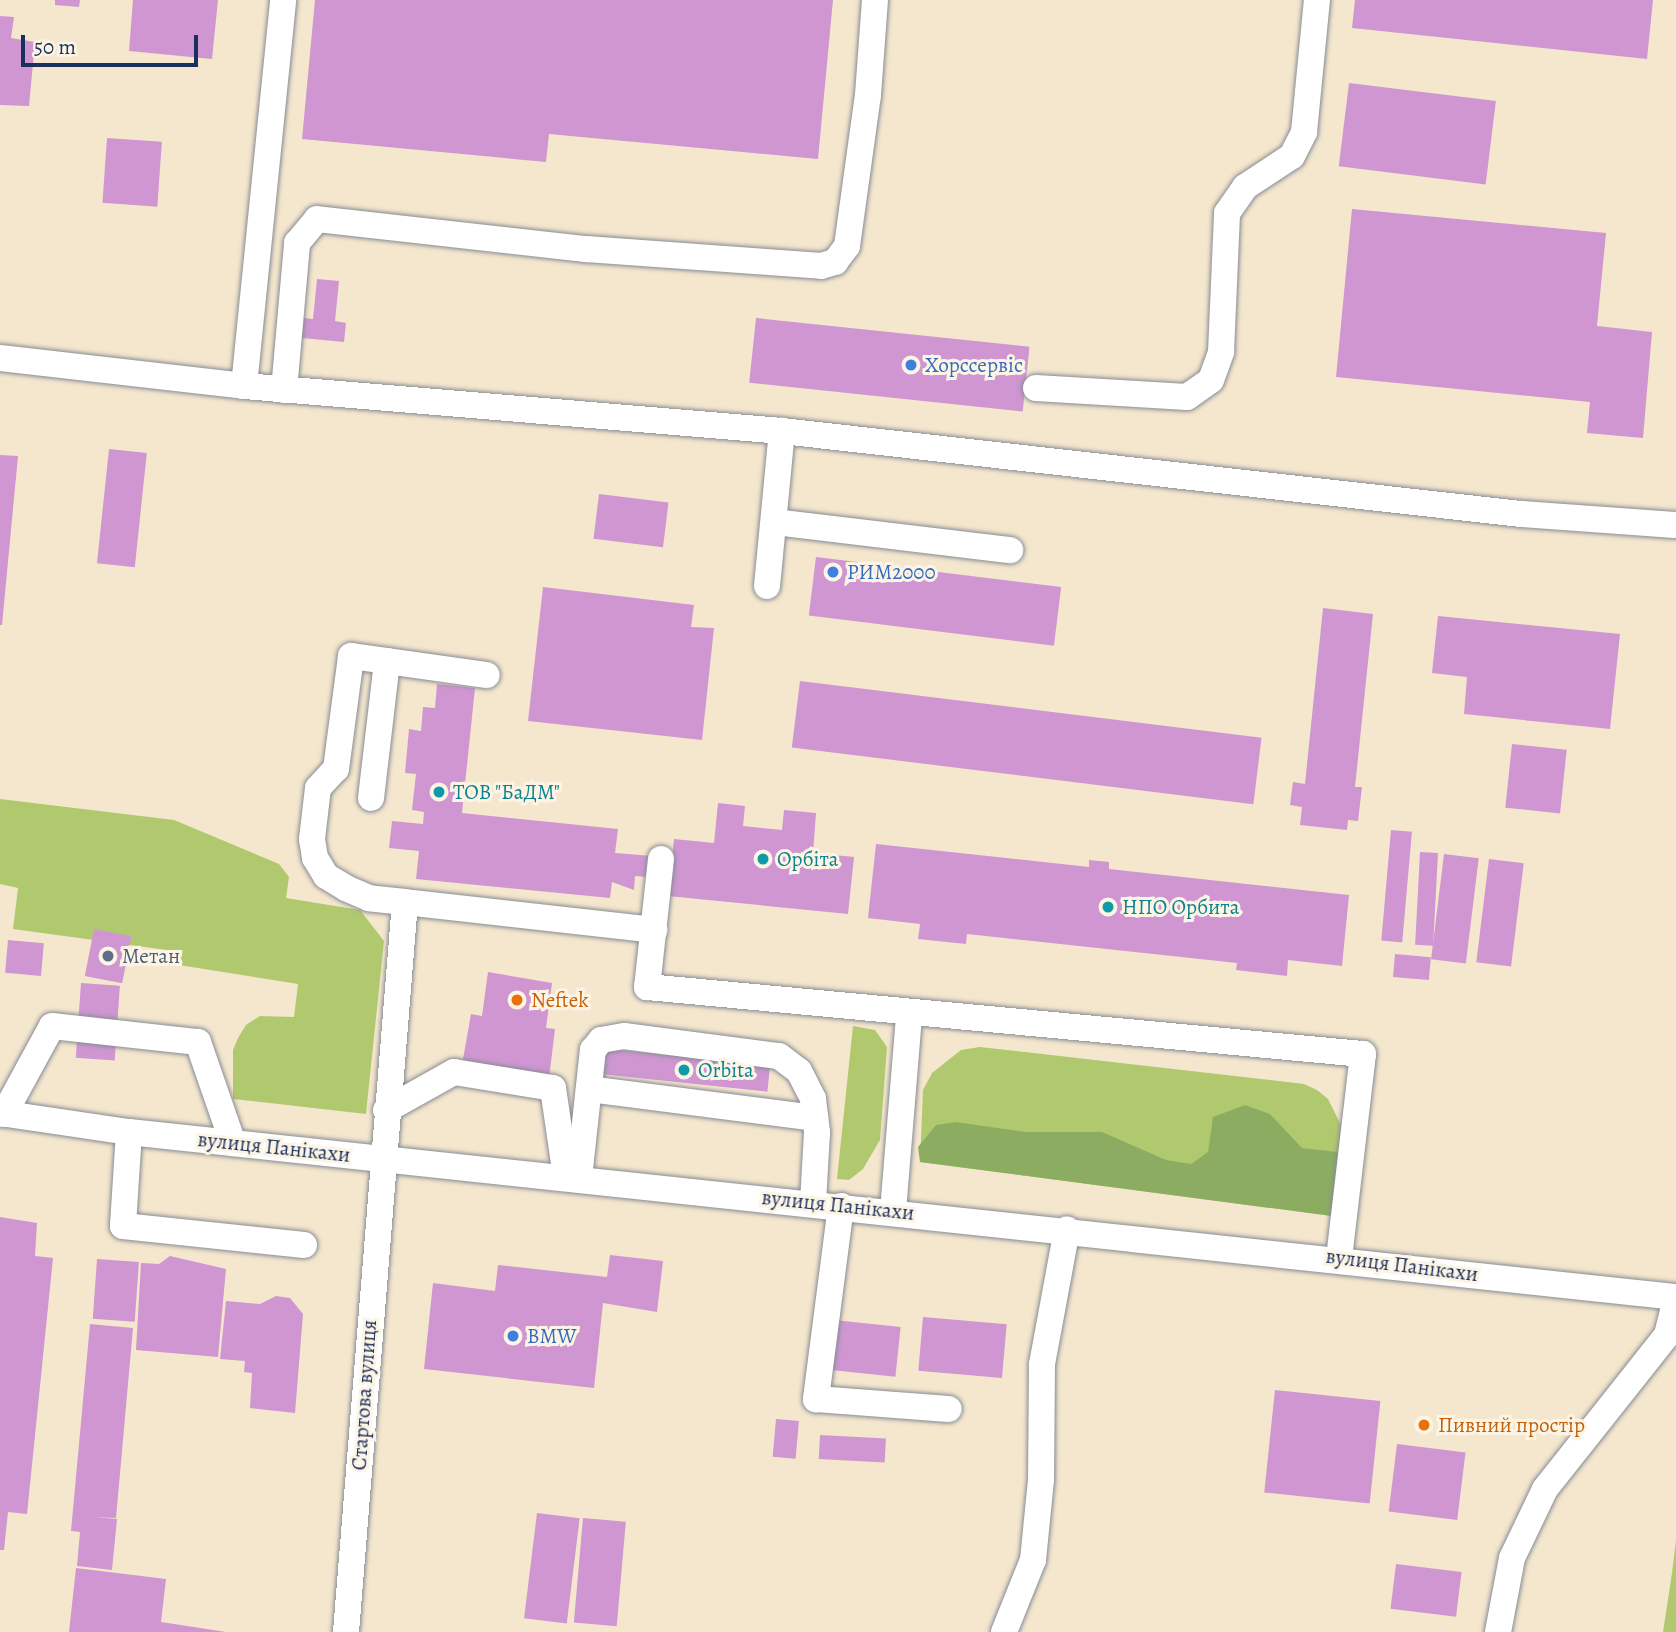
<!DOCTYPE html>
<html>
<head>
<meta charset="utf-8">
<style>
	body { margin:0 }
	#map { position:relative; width:1676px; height:1632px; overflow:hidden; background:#f4e7cd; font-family:Alegreya,serif }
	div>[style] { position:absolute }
	.green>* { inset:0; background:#b1c96e }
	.forest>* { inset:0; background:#8cad61 }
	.building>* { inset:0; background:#cf96d2; transform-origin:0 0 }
	.roads { filter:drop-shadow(0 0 2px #888b96) drop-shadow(0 0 2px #888b96) }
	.minor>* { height:26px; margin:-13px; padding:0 13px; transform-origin:13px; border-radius:13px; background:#fff }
	.dots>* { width:19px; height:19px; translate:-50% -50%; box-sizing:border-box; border:4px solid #fcf5e5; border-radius:50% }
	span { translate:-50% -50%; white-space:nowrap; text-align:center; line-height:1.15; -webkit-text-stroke:6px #fcf5e5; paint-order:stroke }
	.shop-label { font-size:21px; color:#366cbe }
	.left { translate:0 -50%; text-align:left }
	.culture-label { font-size:21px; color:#0d838f }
	.service-label { font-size:21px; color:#4e5e75 }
	.food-label { font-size:21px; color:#c56008 }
	.street-label { font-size:21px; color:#1b2f5e }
	.scale { position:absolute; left:21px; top:35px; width:177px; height:32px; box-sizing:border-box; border:4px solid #1b2f5e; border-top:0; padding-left:9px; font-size:21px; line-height:24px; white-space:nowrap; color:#1b2f5e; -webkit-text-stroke:5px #fcf5e5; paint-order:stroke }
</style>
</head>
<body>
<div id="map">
	<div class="green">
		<i style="clip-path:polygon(0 799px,174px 820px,279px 864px,289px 877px,286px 898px,360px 910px,384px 941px,366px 1114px,233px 1099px,233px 1050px,238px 1038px,246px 1025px,260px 1016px,294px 1017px,298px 984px,173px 964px,167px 950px,13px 929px,18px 888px,0 884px)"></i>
		<i style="clip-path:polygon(853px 1026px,875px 1030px,887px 1047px,880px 1140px,863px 1169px,849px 1180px,837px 1179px)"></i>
		<i style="clip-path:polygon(980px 1047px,1304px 1084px,1317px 1090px,1328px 1099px,1341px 1125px,1332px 1216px,920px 1162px,923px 1090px,932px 1073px,961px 1050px)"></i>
		<i style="clip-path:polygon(1676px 1540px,1676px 1632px,1663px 1632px,1672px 1573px)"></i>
	</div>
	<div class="forest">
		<i style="clip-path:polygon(1245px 1105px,1270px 1114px,1302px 1148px,1338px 1152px,1332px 1216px,920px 1162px,918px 1147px,936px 1125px,956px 1122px,1025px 1132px,1102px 1132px,1166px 1160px,1191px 1164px,1208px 1152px,1213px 1117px)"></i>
	</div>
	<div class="building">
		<i style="clip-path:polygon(55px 0,80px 0,79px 7px,55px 5px)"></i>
		<i style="clip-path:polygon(133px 0,218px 0,212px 59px,129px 51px)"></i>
		<i style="clip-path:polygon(315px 0,833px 0,818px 159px,549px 134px,546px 162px,302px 139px)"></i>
		<i style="clip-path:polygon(1355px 0,1653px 0,1647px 59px,1352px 28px)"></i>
		<i style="clip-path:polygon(0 16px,14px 17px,11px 38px,35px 42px,29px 106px,0 105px)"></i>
		<i style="left:1349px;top:83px;width:148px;height:84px;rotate:7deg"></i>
		<i style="left:107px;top:138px;width:55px;height:65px;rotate:4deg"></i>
		<i style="clip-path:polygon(1352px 209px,1606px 233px,1597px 326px,1652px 332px,1643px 438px,1587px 433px,1590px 402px,1336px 377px)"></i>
		<i style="clip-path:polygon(317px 279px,339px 281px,335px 321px,346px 323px,344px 342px,302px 338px,304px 318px,313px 319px)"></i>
		<i style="left:756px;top:318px;width:275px;height:65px;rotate:6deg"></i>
		<i style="left:109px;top:449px;width:38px;height:115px;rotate:6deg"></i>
		<i style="clip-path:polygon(0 455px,18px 456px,2px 625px,0 625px)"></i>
		<i style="left:599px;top:494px;width:70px;height:45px;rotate:7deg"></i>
		<i style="left:816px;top:557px;width:247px;height:59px;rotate:7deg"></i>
		<i style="clip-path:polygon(543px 587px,694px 605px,691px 627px,714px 628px,702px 740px,528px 721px)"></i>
		<i style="clip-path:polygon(1323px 608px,1373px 614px,1355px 787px,1362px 787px,1358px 821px,1348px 820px,1347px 830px,1300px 825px,1302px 807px,1290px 805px,1293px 782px,1305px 784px)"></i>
		<i style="clip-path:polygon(1438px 616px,1620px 634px,1610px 729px,1464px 714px,1467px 677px,1432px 673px)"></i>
		<i style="left:800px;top:681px;width:465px;height:67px;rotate:7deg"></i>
		<i style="clip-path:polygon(437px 684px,475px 688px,462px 813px,618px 829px,615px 853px,652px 856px,649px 877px,635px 876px,634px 890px,612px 882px,610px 898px,416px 879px,419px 851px,389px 848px,392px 821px,423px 824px,424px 812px,412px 810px,416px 774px,405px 773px,409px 729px,421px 731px,423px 707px,435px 708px)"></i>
		<i style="left:1512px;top:744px;width:55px;height:64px;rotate:6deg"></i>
		<i style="clip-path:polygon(718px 803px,745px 806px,743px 826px,782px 830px,784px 810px,816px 813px,813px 853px,854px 857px,848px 914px,668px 896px,674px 839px,714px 843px)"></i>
		<i style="left:1391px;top:830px;width:21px;height:111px;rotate:5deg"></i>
		<i style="clip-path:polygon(876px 844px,1089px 867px,1089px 860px,1109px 862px,1109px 869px,1349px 895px,1342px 966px,1288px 960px,1287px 976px,1236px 970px,1237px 963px,967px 934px,966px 944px,918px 939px,920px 924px,868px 918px)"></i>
		<i style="left:1420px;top:852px;width:18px;height:93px;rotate:3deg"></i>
		<i style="left:1444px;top:854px;width:35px;height:106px;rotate:7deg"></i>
		<i style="left:1489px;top:859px;width:35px;height:104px;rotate:7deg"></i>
		<i style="left:94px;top:929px;width:38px;height:48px;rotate:11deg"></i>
		<i style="left:8px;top:940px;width:36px;height:33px;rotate:5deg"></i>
		<i style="left:1395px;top:954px;width:36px;height:23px;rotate:5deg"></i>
		<i style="clip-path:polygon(488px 972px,552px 983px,546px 1028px,555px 1029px,547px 1095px,459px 1082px,471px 1014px,482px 1016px)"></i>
		<i style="left:81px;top:983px;width:39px;height:75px;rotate:4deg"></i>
		<i style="left:601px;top:1048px;width:170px;height:26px;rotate:6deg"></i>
		<i style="clip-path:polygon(0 1217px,37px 1223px,35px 1256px,53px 1258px,27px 1514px,8px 1512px,4px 1550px,0 1550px)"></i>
		<i style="clip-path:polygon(610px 1255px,663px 1261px,657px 1312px,603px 1303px,594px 1388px,424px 1369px,433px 1283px,495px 1291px,498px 1265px,607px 1277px)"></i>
		<i style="clip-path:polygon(170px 1256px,226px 1269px,218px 1357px,136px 1350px,141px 1263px,159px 1264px)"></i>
		<i style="left:97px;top:1259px;width:42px;height:60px;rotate:4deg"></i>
		<i style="clip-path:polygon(276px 1296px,290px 1298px,303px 1314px,295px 1413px,250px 1408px,252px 1373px,244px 1372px,245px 1361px,220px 1359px,226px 1301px,260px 1304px)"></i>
		<i style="left:923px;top:1317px;width:84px;height:54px;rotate:5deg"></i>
		<i style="left:834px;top:1320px;width:67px;height:50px;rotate:6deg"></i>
		<i style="clip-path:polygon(90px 1324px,133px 1328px,116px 1518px,94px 1517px,117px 1519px,112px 1570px,77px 1566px,80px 1532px,71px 1531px)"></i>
		<i style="left:1275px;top:1390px;width:106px;height:103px;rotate:6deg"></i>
		<i style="left:776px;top:1419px;width:23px;height:38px;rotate:5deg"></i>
		<i style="left:820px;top:1435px;width:66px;height:24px;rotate:3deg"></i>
		<i style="left:1397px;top:1444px;width:69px;height:68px;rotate:7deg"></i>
		<i style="left:537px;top:1513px;width:43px;height:106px;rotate:7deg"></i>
		<i style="left:583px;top:1518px;width:43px;height:105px;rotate:5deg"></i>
		<i style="left:1396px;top:1564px;width:66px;height:45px;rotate:7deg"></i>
		<i style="clip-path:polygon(76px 1568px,166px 1579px,161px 1622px,226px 1632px,69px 1632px)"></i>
	</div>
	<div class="roads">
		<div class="minor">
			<i style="left:0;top:358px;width:246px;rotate:6.5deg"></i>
			<i style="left:244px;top:386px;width:540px;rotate:4.78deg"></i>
			<i style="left:782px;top:431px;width:744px;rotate:6.41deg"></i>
			<i style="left:1521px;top:514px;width:155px;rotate:4.1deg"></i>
			<i style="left:244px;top:386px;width:388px;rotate:-84.2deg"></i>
			<i style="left:1036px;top:388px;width:151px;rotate:3.4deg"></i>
			<i style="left:1187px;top:397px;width:29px;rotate:-35deg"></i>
			<i style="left:1211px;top:380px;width:30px;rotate:-70deg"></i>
			<i style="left:1221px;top:352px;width:139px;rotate:-87.5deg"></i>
			<i style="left:1227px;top:213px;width:32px;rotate:-55deg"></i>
			<i style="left:1245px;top:187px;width:56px;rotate:-33.4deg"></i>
			<i style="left:1292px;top:156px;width:27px;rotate:-63deg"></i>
			<i style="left:1304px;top:132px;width:133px;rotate:-84.4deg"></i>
			<i style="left:284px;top:390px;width:148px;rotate:-84.9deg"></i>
			<i style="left:297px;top:243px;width:31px;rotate:-50deg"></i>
			<i style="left:317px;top:219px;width:271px;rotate:6.4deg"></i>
			<i style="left:586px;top:249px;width:236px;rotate:4.1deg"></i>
			<i style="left:821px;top:266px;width:15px;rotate:-16deg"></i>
			<i style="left:835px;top:262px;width:20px;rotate:-53deg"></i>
			<i style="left:847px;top:246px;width:152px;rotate:-82.1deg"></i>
			<i style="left:868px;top:95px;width:95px;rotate:-85.8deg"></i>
			<i style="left:774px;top:522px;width:238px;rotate:6.8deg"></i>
			<i style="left:767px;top:586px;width:156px;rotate:-84.5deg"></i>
			<i style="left:371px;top:798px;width:138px;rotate:-83.3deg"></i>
			<i style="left:661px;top:859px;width:129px;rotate:96.2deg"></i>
			<i style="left:647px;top:987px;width:719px;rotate:5.35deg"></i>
			<i style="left:1363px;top:1054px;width:205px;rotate:96.7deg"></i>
			<i style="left:405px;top:902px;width:36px;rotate:-174deg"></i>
			<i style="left:369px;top:898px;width:25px;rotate:-157deg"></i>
			<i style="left:346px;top:888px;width:23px;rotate:-149deg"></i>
			<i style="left:326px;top:876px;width:21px;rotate:-121deg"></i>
			<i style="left:315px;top:858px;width:19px;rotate:-99deg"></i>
			<i style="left:312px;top:839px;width:51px;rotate:-83.3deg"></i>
			<i style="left:318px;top:788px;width:26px;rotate:-47deg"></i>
			<i style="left:336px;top:769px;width:114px;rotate:-82.4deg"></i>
			<i style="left:351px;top:656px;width:137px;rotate:8deg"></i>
			<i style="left:589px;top:1089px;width:228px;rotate:7.3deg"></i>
			<i style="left:386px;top:1110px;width:78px;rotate:-29.2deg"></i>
			<i style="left:454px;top:1072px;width:100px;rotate:9.2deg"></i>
			<i style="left:553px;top:1088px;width:90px;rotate:81.7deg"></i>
			<i style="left:0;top:1113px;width:130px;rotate:8.4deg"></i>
			<i style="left:129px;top:1132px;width:1556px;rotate:6.09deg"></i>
			<i style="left:4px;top:1114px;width:100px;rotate:-61.4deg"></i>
			<i style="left:52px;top:1026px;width:147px;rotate:6.3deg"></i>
			<i style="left:198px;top:1042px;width:107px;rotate:70.9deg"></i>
			<i style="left:129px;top:1132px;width:94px;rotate:93.7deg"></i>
			<i style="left:123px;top:1226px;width:182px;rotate:6deg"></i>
			<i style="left:579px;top:1178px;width:129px;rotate:-83.8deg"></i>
			<i style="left:593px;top:1050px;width:13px;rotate:-51deg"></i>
			<i style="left:601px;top:1040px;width:23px;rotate:-10deg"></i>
			<i style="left:624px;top:1036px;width:156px;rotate:7.4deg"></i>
			<i style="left:779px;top:1056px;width:25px;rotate:37deg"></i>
			<i style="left:799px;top:1071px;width:31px;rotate:63deg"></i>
			<i style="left:813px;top:1099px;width:34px;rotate:83deg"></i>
			<i style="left:817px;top:1133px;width:70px;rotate:93.3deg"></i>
			<i style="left:841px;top:1206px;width:195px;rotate:97.4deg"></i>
			<i style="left:816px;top:1399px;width:133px;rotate:4.3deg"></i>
			<i style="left:893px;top:1211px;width:197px;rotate:-85.3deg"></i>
			<i style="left:346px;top:1632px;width:732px;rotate:-85.38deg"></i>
			<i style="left:405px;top:902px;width:251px;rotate:6.4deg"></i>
			<i style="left:1004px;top:1632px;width:78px;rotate:-68.1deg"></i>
			<i style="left:1033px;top:1560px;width:80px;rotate:-84.3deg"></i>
			<i style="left:1041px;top:1480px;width:116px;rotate:-89.5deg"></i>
			<i style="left:1042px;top:1364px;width:137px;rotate:-79.5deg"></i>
			<i style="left:1498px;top:1632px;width:75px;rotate:-79.3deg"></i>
			<i style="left:1512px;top:1558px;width:76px;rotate:-64.4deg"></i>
			<i style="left:1545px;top:1489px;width:196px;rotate:-51.6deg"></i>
			<i style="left:1667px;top:1335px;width:37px;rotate:-76deg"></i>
		</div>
	</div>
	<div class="dots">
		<i style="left:911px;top:365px;background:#3f7fe0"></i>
		<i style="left:833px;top:572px;background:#3f7fe0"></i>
		<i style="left:439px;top:792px;background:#0f9aa8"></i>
		<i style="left:763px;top:859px;background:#0f9aa8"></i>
		<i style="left:1108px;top:907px;background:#0f9aa8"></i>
		<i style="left:108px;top:956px;background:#5c6f8a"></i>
		<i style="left:517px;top:1000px;background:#e8710a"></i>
		<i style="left:684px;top:1070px;background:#0f9aa8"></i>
		<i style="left:513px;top:1336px;background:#3f7fe0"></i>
		<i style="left:1424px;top:1425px;background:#e8710a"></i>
	</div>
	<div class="shop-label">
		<span class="left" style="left:925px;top:365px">Хорссервіс</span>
		<span class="left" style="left:847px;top:572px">РИМ2000</span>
		<span class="left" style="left:527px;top:1336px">BMW</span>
	</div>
	<div class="culture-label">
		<span class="left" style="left:453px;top:792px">ТОВ "БаДМ"</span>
		<span class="left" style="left:777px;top:859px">Орбіта</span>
		<span class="left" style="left:1122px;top:907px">НПО Орбита</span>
		<span class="left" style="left:698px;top:1070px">Orbita</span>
	</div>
	<div class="service-label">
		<span class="left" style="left:122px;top:956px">Метан</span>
	</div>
	<div class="food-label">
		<span class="left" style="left:531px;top:1000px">Neftek</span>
		<span class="left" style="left:1438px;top:1425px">Пивний простір</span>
	</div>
	<div class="street-label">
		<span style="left:274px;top:1147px;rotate:6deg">вулиця Панікахи</span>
		<span style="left:838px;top:1205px;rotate:6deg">вулиця Панікахи</span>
		<span style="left:1402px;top:1265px;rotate:7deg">вулиця Панікахи</span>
		<span style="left:364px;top:1395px;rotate:-86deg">Стартова вулиця</span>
	</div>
	<div class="scale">50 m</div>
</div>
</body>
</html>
